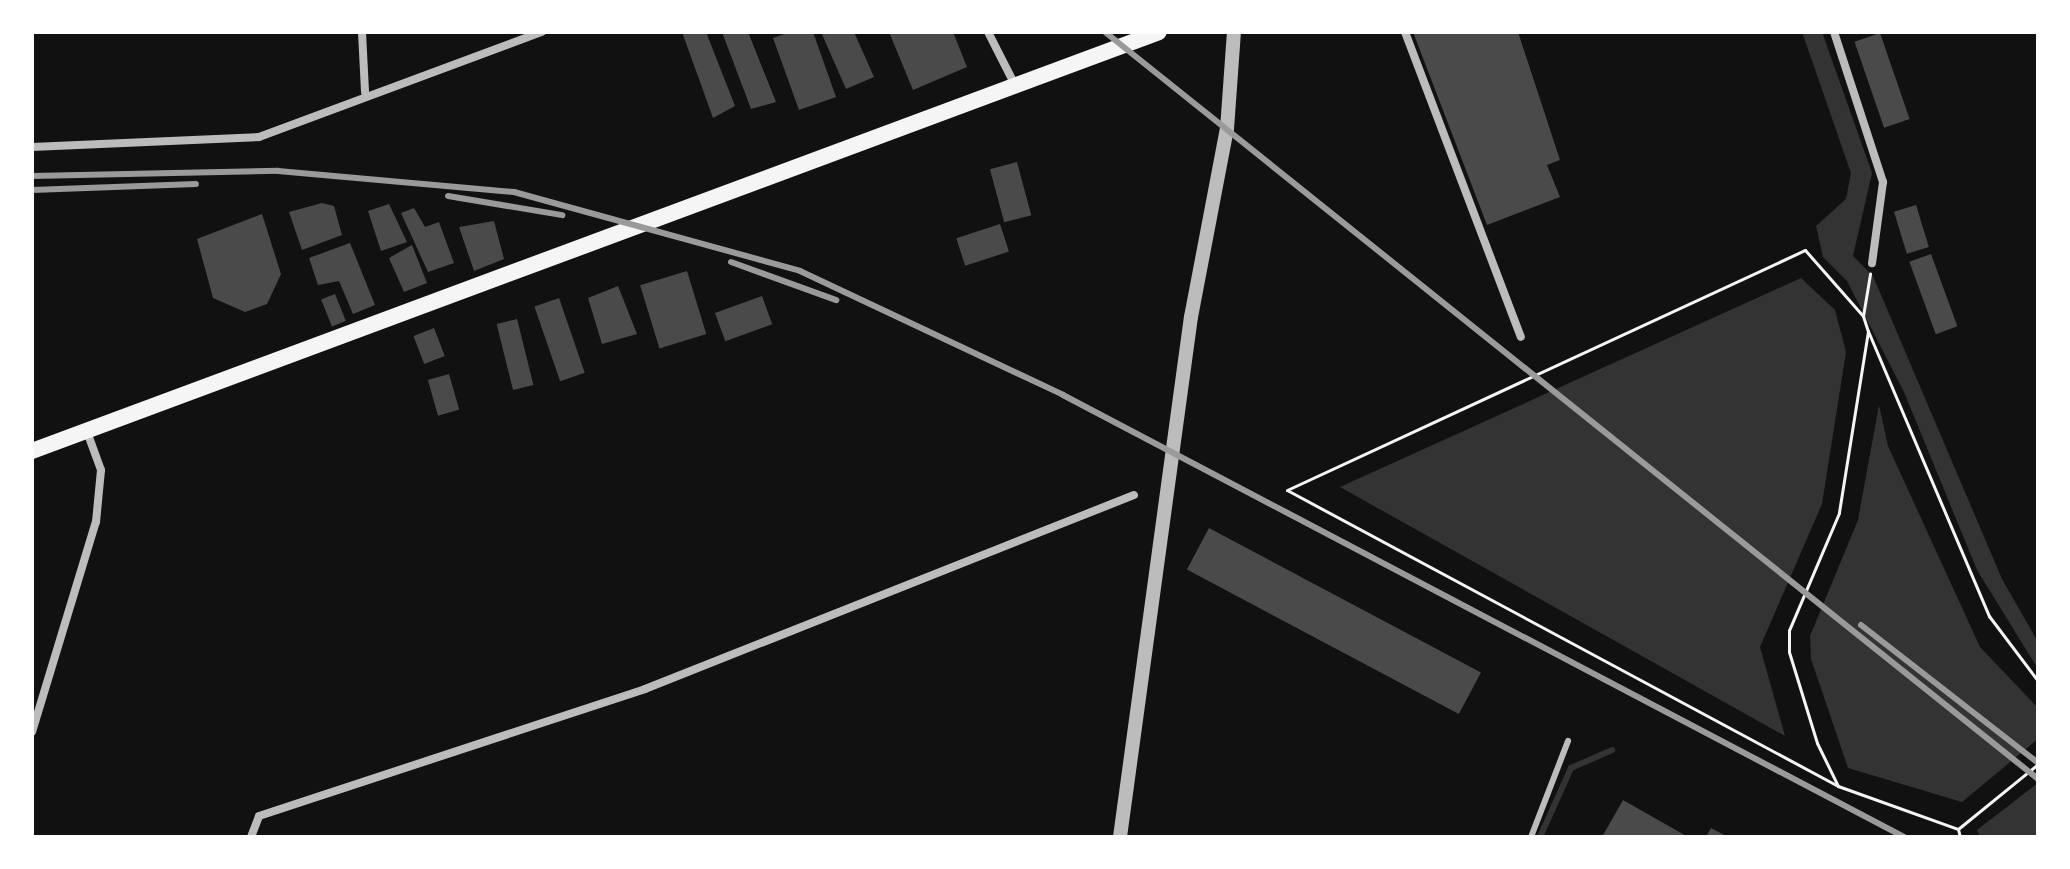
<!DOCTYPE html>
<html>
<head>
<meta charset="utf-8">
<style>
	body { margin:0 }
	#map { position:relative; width:2070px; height:869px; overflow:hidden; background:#111; font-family:Poppins,sans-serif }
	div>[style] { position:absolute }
	.water>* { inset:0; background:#333 }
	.stream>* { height:6px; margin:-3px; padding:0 3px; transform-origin:3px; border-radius:3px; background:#333 }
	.building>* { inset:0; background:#4a4a4a; transform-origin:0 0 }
	.path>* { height:3px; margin:-1.5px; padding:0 1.5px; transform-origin:1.5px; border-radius:1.5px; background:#f5f5f5 }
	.service>* { height:6px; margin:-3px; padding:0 3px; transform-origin:3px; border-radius:3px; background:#bcbcbc }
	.minor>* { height:8px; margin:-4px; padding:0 4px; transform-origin:4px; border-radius:4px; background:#bcbcbc }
	.tertiary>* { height:14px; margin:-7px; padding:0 7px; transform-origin:7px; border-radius:7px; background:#bcbcbc }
	.secondary>* { height:16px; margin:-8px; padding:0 8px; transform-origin:8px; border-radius:8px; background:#f5f5f5 }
	.rail>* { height:6px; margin:-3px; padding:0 3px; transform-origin:3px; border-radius:3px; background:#9a9a9a }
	span { translate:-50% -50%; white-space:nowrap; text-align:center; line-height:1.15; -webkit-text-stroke:7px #fff; paint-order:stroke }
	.frame { position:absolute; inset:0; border:34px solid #fff; pointer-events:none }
</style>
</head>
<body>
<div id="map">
	<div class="water">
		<i style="clip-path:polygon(1802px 32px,1822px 32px,1872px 173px,1853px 256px,1873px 276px,2002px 579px,2038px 642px,2038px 669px,1977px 570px,1904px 392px,1847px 281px,1823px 257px,1816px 226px,1846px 199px,1851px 173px)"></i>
		<i style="clip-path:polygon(1801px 278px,1835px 310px,1846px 352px,1822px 504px,1760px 647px,1785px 736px,1340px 487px)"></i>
		<i style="clip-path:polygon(1879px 405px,1888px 446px,1980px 647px,2038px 708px,2038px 739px,1962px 802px,1848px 768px,1811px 659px,1810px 636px,1858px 520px)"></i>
		<i style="clip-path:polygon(2038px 783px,2038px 837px,1980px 837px,1977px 830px)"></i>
	</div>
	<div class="stream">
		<i style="left:1540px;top:837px;width:76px;rotate:-65.8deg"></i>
		<i style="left:1571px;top:768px;width:45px;rotate:-23.7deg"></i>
	</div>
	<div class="building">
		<i style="clip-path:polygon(682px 32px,706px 32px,735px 106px,713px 118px)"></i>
		<i style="clip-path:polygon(722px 32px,748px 32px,776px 102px,751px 109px)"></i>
		<i style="clip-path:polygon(790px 32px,813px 32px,836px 97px,799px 110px,773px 38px)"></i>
		<i style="clip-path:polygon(821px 32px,854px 32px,874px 77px,846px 89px)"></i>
		<i style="clip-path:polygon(889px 32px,953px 32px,967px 67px,913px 90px)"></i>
		<i style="clip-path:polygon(1413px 32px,1518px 32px,1560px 160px,1547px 165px,1560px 197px,1487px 225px)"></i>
		<i style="left:1880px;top:33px;width:91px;height:27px;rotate:71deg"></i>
		<i style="left:1017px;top:162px;width:55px;height:28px;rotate:75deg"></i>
		<i style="clip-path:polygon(322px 203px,334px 206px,342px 235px,302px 250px,289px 212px)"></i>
		<i style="clip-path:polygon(389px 204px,407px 242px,381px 251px,368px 211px)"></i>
		<i style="left:1916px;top:205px;width:44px;height:23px;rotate:73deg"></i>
		<i style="clip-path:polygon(414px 208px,425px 227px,439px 222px,454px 263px,428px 272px,401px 213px)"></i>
		<i style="clip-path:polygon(262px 214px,281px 274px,267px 304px,245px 312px,213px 298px,197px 239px)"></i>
		<i style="clip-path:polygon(494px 221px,504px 259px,474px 271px,459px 227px)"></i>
		<i style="left:1000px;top:224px;width:29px;height:46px;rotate:72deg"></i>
		<i style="clip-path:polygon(350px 243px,375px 305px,353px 314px,339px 281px,318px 285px,309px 258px)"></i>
		<i style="clip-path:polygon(412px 245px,427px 283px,404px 292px,389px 258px)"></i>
		<i style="left:1931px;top:254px;width:77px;height:23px;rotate:70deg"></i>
		<i style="left:687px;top:271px;width:66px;height:49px;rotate:73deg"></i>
		<i style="clip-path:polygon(618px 286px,637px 334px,602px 344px,588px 298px)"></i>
		<i style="left:335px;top:294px;width:29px;height:15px;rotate:68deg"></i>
		<i style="left:762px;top:296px;width:30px;height:50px;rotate:70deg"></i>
		<i style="left:559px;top:298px;width:79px;height:26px;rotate:71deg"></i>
		<i style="left:517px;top:319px;width:68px;height:21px;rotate:76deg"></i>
		<i style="left:434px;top:328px;width:30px;height:22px;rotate:69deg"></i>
		<i style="left:449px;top:374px;width:37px;height:22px;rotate:74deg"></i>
		<i style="left:1209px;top:528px;width:308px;height:47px;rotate:28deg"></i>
		<i style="clip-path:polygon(1623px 800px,1688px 837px,1602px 837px)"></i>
		<i style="clip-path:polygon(1711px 828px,1728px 837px,1706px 837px)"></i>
	</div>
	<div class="path">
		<i style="left:1863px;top:316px;width:16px;rotate:72deg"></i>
		<i style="left:1868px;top:331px;width:184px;rotate:99.1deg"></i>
		<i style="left:1839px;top:513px;width:127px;rotate:113.1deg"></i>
		<i style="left:1789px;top:630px;width:22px;rotate:90deg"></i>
		<i style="left:1789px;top:652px;width:95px;rotate:72.9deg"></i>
		<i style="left:1817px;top:743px;width:48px;rotate:64deg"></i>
		<i style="left:1838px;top:786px;width:625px;rotate:-151.76deg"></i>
		<i style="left:1287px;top:490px;width:571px;rotate:-24.86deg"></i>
		<i style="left:1805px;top:250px;width:88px;rotate:48.7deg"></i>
		<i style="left:1863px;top:316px;width:43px;rotate:-80.5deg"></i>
		<i style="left:1868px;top:331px;width:310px;rotate:67deg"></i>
		<i style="left:1989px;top:616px;width:81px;rotate:53deg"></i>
		<i style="left:1838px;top:786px;width:127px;rotate:19.7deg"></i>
		<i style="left:1958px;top:829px;width:103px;rotate:-39.1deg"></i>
		<i style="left:1958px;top:829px;width:8px;rotate:76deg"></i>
	</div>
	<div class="service">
		<i style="left:1531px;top:837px;width:103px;rotate:-68.9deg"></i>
	</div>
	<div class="minor">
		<i style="left:362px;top:32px;width:60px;rotate:87.1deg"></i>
		<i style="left:988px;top:32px;width:59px;rotate:63deg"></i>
		<i style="left:1405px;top:32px;width:326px;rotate:69.2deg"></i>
		<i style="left:1834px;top:32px;width:158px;rotate:71.9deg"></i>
		<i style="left:1883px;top:182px;width:82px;rotate:97.7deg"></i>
		<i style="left:32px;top:147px;width:227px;rotate:-2.5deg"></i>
		<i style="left:259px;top:137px;width:302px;rotate:-20.4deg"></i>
		<i style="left:32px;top:732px;width:220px;rotate:-73.1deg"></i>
		<i style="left:96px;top:522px;width:52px;rotate:-84.5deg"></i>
		<i style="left:101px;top:470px;width:38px;rotate:-110deg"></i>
		<i style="left:251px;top:837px;width:22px;rotate:-69deg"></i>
		<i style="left:259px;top:816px;width:406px;rotate:-18.2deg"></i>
		<i style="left:645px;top:689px;width:526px;rotate:-21.64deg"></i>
	</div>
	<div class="tertiary">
		<i style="left:1120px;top:837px;width:525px;rotate:-82.23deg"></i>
		<i style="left:1191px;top:317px;width:191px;rotate:-79.2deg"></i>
		<i style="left:1227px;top:129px;width:97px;rotate:-85.9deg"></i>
	</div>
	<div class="secondary">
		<i style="left:32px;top:451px;width:1202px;rotate:-20.39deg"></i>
	</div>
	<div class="rail">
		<i style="left:1105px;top:32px;width:1195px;rotate:38.68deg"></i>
		<i style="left:32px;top:176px;width:246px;rotate:-1.2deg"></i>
		<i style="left:278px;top:171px;width:237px;rotate:5.1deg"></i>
		<i style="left:514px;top:192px;width:297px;rotate:15.4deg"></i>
		<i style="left:800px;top:271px;width:291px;rotate:25.2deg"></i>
		<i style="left:1063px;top:395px;width:950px;rotate:27.72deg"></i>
		<i style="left:32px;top:190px;width:164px;rotate:-2.1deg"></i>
		<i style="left:448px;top:196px;width:116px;rotate:9.5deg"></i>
		<i style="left:731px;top:262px;width:112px;rotate:19.9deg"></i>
		<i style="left:1861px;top:625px;width:224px;rotate:37.9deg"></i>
	</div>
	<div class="frame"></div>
</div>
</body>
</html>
